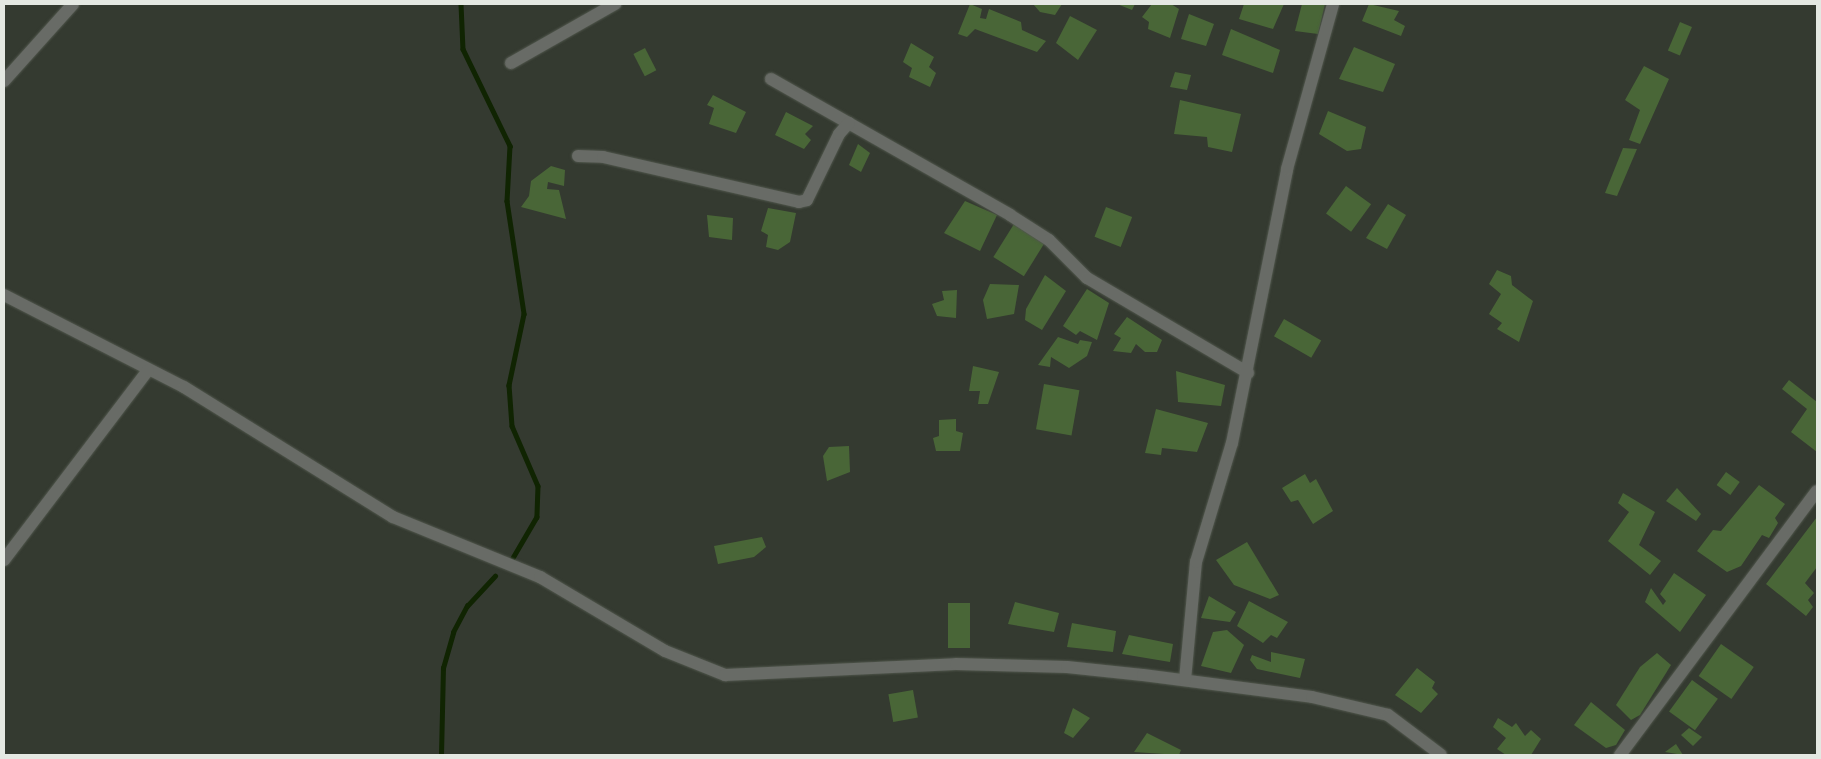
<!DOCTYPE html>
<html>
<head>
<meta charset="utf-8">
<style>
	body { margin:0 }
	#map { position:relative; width:1821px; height:759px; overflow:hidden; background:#343a30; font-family:"Fira Sans Condensed",sans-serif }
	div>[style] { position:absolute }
	.stream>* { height:4.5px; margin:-2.25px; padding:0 2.25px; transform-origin:2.25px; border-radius:2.25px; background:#102402 }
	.building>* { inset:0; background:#496637; transform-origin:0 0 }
	.roads { filter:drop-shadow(0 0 1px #50564c) drop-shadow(0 0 1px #50564c) }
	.street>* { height:12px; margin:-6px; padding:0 6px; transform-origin:6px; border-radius:6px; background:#686b66 }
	span { translate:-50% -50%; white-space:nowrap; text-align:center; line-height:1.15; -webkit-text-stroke:5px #343a30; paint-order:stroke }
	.frame { position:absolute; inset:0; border:5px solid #e4e8e2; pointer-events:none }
</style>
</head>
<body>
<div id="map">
	<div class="stream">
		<i style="left:461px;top:4px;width:45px;rotate:87.5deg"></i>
		<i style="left:463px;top:49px;width:108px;rotate:64.1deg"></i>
		<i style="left:510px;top:146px;width:55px;rotate:93.1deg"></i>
		<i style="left:507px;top:201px;width:114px;rotate:81.4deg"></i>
		<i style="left:524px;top:314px;width:73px;rotate:101.9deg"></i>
		<i style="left:509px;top:385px;width:41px;rotate:85.8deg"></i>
		<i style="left:512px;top:426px;width:65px;rotate:66.6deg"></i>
		<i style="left:538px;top:486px;width:31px;rotate:92deg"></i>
		<i style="left:537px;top:517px;width:48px;rotate:120.3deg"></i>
		<i style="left:441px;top:755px;width:87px;rotate:-88.7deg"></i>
		<i style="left:443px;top:668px;width:37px;rotate:-74deg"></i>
		<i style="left:453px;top:632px;width:30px;rotate:-62deg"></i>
		<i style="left:467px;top:606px;width:41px;rotate:-47deg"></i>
	</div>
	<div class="building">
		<i style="clip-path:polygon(970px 4px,982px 9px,980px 18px,986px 19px,989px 9px,1021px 22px,1022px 30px,1046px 41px,1037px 52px,975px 29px,967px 37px,958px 34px)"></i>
		<i style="clip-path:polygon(1033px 4px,1062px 4px,1055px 15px,1040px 12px)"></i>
		<i style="clip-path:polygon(1117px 4px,1135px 4px,1132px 10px)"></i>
		<i style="clip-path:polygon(1152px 4px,1171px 4px,1179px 9px,1170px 38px,1148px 29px,1149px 22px,1142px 17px)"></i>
		<i style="clip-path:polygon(1244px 4px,1284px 4px,1273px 29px,1239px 19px)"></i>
		<i style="clip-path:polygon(1302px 4px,1325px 4px,1318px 34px,1295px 31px)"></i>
		<i style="clip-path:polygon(1369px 4px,1399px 11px,1394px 20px,1405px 26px,1401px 36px,1362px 21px)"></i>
		<i style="clip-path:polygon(1189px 14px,1214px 24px,1206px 46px,1181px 39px)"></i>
		<i style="clip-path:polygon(1070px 16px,1097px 30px,1078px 60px,1056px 43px)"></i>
		<i style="left:1680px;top:22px;width:13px;height:31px;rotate:23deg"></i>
		<i style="clip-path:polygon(1231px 29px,1280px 50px,1273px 73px,1222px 55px)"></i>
		<i style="clip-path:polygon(911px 43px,934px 57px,929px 67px,936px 73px,930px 87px,909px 77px,912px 68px,903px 62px)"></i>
		<i style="clip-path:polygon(1354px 47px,1395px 64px,1383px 92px,1339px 79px)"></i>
		<i style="left:645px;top:48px;width:25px;height:13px;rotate:63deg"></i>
		<i style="clip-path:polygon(1644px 66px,1669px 79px,1640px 144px,1629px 140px,1640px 110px,1625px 100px)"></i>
		<i style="clip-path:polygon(1175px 72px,1191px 75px,1187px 90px,1170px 87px)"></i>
		<i style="clip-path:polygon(713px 95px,746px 112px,736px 133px,709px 124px,714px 108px,707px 105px)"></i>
		<i style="clip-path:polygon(1180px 100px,1241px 114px,1232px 152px,1208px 147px,1207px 137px,1174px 134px)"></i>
		<i style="clip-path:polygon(1328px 111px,1366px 127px,1361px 149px,1347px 151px,1319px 134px)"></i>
		<i style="clip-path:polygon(786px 112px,813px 126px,805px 134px,811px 140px,804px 149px,775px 135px)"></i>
		<i style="clip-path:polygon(858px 144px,870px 153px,861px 172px,849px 165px)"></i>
		<i style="clip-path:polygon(1623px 148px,1637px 149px,1617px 196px,1605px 193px)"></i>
		<i style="clip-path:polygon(551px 166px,565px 170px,564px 186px,548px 182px,547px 189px,559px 190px,566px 219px,521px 207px,529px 196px,531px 181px)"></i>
		<i style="left:1346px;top:186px;width:31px;height:34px;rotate:36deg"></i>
		<i style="clip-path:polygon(965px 201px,997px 215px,980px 251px,944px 233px)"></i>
		<i style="clip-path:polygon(1388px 204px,1406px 215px,1387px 249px,1366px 238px)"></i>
		<i style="left:1106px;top:207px;width:28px;height:32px;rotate:21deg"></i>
		<i style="clip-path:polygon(768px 208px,796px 213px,790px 242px,778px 250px,766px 247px,768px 235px,761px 231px)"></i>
		<i style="clip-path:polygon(707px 215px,733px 218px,732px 240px,709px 237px)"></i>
		<i style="left:1014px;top:224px;width:36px;height:39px;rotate:32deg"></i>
		<i style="clip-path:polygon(1497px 270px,1511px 276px,1512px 285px,1533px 301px,1519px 342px,1497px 329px,1502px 323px,1489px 314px,1501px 294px,1489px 284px)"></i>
		<i style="clip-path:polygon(1045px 275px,1066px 291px,1042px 330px,1025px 320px,1026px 309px)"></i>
		<i style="clip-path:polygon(990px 284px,1019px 285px,1014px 314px,987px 319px,983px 300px)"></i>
		<i style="clip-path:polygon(1087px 289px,1109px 303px,1097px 340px,1080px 331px,1076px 335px,1063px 326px)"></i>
		<i style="clip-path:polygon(957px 290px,956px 318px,937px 316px,932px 304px,944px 300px,942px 291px)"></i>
		<i style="clip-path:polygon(1127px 317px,1162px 340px,1157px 352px,1145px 352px,1136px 344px,1131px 353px,1113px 351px,1121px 338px,1114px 334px)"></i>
		<i style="left:1284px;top:319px;width:43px;height:20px;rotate:30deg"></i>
		<i style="clip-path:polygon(1058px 337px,1078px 344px,1080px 340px,1092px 342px,1087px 356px,1069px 368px,1051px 357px,1050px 367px,1038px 365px)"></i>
		<i style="clip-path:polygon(973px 366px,999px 372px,988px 404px,978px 404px,980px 391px,969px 391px)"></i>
		<i style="clip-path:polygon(1176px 371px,1225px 385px,1221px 406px,1178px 402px)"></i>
		<i style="clip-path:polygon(1789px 380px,1817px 402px,1817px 452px,1791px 432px,1807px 409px,1782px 389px)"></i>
		<i style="left:1044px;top:384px;width:36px;height:46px;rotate:10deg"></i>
		<i style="clip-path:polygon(1156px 409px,1208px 423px,1197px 452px,1162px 448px,1161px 455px,1145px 453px)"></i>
		<i style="clip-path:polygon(956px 419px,956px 431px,963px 433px,960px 451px,936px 451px,933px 438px,939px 436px,939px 420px)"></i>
		<i style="clip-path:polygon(849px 446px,850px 472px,827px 481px,823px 456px,829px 447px)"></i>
		<i style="left:1726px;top:472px;width:17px;height:16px;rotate:36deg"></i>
		<i style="clip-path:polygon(1305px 474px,1310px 483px,1316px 479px,1333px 511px,1313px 524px,1298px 500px,1291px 502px,1282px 488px)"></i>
		<i style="clip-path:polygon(1759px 485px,1785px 504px,1775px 518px,1778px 523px,1769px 538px,1762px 535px,1741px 566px,1727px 572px,1697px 551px,1713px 530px,1721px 531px)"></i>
		<i style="clip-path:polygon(1677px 488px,1701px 514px,1696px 521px,1666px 501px)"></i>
		<i style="clip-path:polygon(1623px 493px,1655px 512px,1639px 545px,1661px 561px,1650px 575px,1608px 541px,1629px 512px,1618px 503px)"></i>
		<i style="clip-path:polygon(1817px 517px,1817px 567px,1805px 583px,1814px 593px,1808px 600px,1813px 607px,1806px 616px,1766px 584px)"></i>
		<i style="clip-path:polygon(762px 537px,766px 547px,754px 557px,718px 564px,714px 546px)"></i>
		<i style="clip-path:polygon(1247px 542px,1279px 595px,1270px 599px,1234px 585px,1216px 560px)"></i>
		<i style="clip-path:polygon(1674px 573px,1706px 595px,1680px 632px,1645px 602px,1651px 588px,1663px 605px,1666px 601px,1660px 594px)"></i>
		<i style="clip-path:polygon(1209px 596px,1236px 612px,1230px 622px,1201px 618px)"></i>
		<i style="clip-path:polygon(1249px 601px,1288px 622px,1277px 638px,1271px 635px,1263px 643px,1237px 626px)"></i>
		<i style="clip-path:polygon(1015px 602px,1059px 613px,1054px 632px,1008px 624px)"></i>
		<i style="left:970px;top:603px;width:45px;height:22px;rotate:90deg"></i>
		<i style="clip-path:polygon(1072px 623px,1116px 631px,1113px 652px,1067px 647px)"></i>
		<i style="clip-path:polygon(1227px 630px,1244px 645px,1231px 673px,1201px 666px,1213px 632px)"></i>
		<i style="clip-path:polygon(1129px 635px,1173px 644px,1170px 662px,1122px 654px)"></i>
		<i style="left:1721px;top:644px;width:40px;height:39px;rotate:35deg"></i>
		<i style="clip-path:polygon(1271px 652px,1305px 659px,1300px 678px,1257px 669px,1250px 660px,1252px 655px,1271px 662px)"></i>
		<i style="clip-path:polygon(1657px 653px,1671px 665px,1640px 715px,1631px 720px,1616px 705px,1640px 667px)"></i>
		<i style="clip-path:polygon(1417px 668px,1435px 682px,1432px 688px,1438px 694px,1421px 713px,1395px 695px)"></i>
		<i style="left:1692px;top:680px;width:32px;height:39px;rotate:36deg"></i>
		<i style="left:913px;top:690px;width:28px;height:25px;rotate:80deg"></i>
		<i style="clip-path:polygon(1591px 702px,1625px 730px,1616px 745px,1606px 748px,1574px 725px)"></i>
		<i style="clip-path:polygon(1073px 708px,1090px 718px,1073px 738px,1064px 733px)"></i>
		<i style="clip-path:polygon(1498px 718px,1512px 727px,1516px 723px,1525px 736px,1531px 730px,1541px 739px,1531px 755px,1506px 755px,1497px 749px,1506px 738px,1493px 727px)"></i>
		<i style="clip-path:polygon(1689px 728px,1702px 737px,1693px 746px,1681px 735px)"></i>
		<i style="clip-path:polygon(1147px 733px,1181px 750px,1179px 755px,1134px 752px)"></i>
		<i style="clip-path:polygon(1676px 744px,1683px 755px,1665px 752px)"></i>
	</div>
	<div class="roads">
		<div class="street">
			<i style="left:511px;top:63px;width:120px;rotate:-29.6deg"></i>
			<i style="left:771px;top:79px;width:275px;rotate:29.6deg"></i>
			<i style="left:1010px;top:215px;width:46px;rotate:32.7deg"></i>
			<i style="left:1049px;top:240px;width:54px;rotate:45deg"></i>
			<i style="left:1087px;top:278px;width:187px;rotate:30.5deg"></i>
			<i style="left:4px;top:81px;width:103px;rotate:-48.1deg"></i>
			<i style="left:578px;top:156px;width:25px;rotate:2deg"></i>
			<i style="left:603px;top:157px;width:201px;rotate:12.9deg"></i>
			<i style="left:799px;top:202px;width:8px;rotate:-14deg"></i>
			<i style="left:807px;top:200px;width:73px;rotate:-64.1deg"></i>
			<i style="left:839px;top:134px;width:15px;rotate:-48deg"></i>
			<i style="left:4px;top:295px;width:202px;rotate:27.1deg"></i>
			<i style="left:184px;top:387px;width:246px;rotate:31.9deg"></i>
			<i style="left:393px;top:517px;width:159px;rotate:22.2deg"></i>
			<i style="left:540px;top:577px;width:145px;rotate:30.6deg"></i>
			<i style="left:665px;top:651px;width:65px;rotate:21.8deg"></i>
			<i style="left:725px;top:675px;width:231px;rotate:-2.7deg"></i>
			<i style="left:956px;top:664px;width:111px;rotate:1.5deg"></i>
			<i style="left:1067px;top:667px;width:76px;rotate:6deg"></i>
			<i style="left:1143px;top:675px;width:170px;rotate:7.4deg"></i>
			<i style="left:1312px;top:697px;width:78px;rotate:13.3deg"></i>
			<i style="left:1388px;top:715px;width:66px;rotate:37deg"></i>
			<i style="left:4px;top:560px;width:238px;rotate:-52.8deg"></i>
			<i style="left:1185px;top:680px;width:119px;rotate:-84.7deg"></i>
			<i style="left:1196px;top:562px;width:124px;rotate:-73.2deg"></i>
			<i style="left:1232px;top:443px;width:279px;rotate:-78.6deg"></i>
			<i style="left:1287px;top:169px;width:171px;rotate:-74.4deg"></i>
			<i style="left:1620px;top:755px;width:329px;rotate:-53.3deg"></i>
		</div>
	</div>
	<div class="frame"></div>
</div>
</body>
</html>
